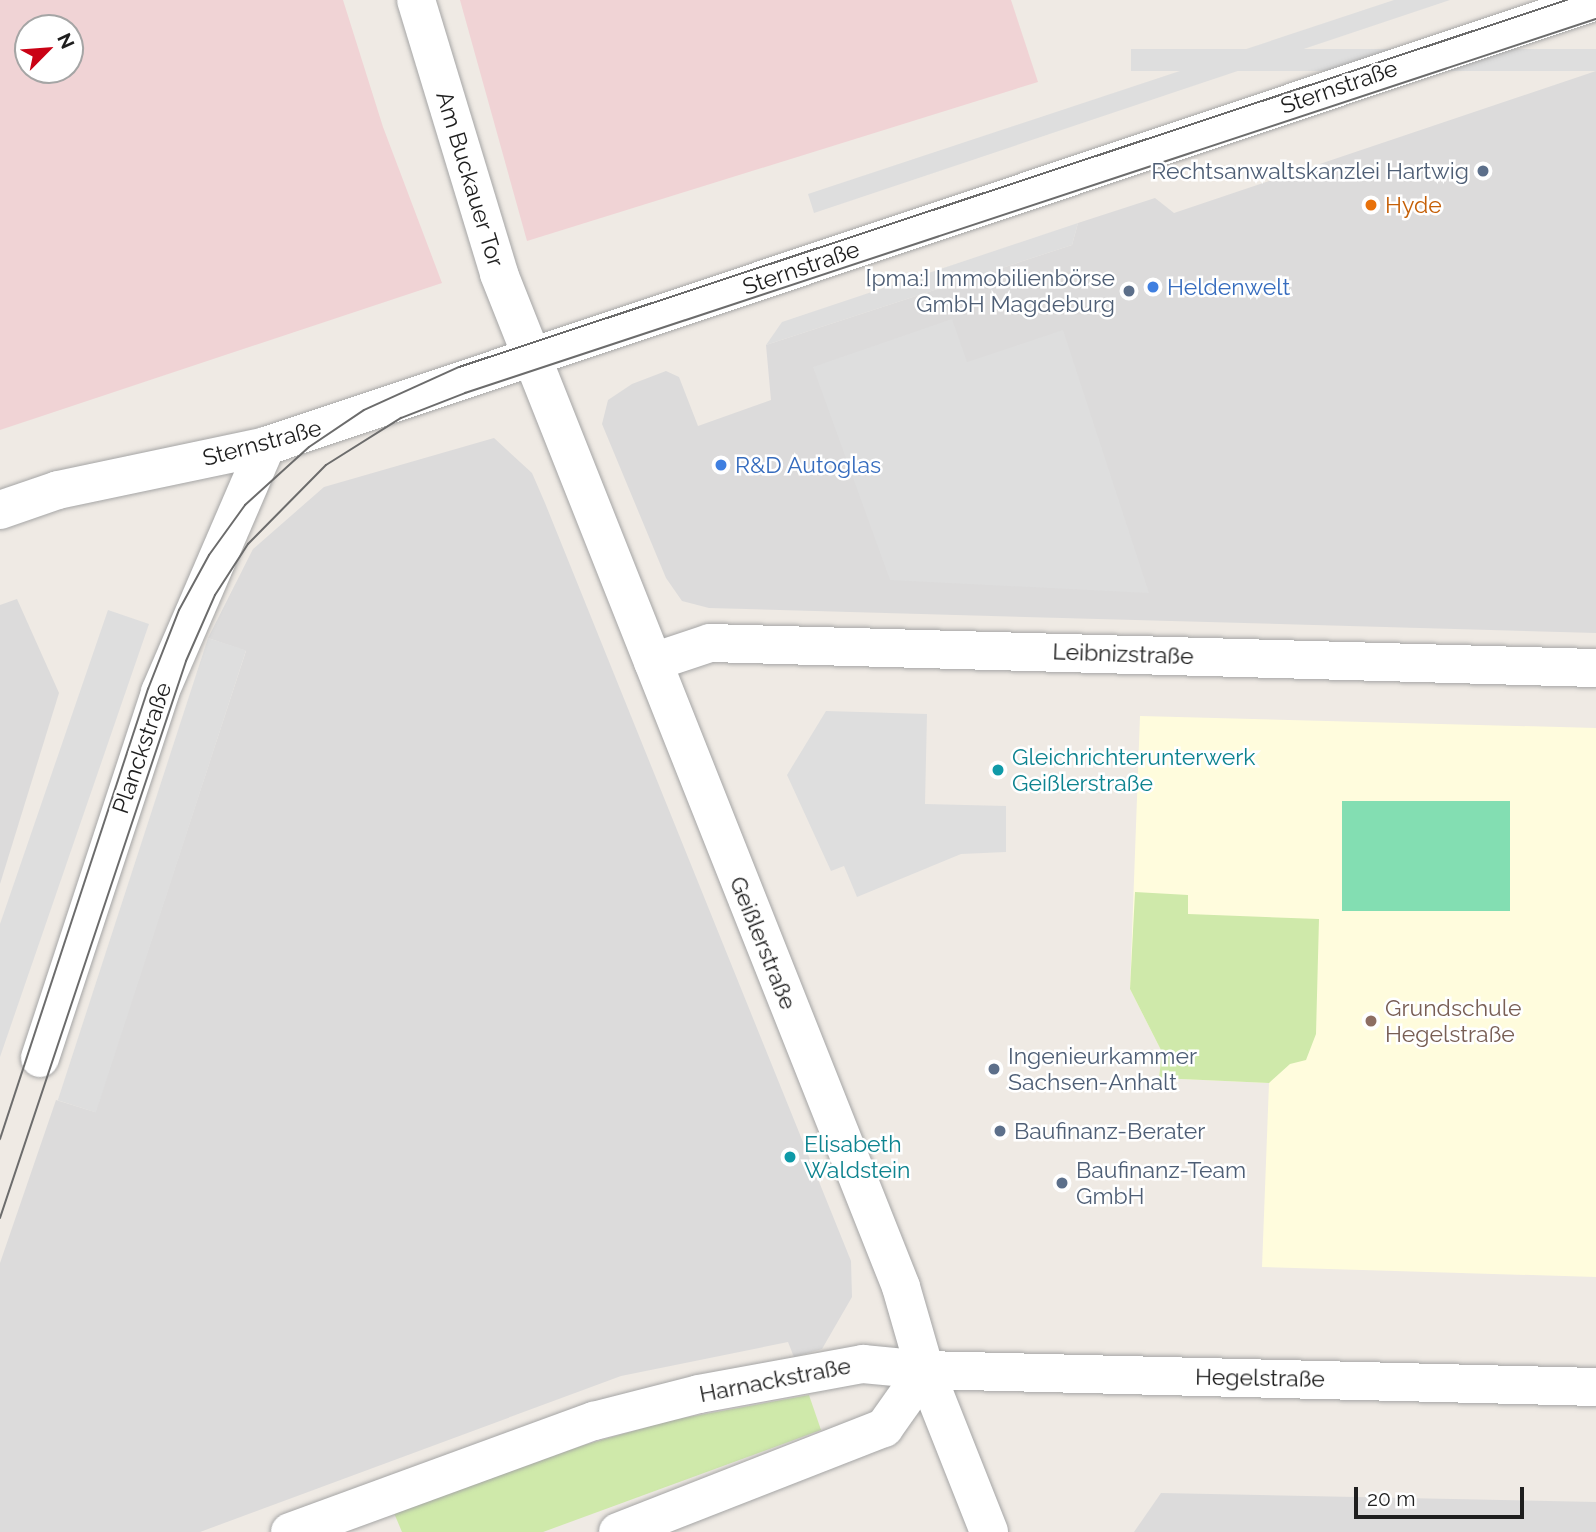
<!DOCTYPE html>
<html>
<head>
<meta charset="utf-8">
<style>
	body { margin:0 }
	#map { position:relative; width:1596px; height:1532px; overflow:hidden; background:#efeae4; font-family:Raleway,sans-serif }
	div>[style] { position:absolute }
	.residential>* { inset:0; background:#dcdbdb }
	.commercial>* { inset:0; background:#f0d3d5 }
	.education>* { inset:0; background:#fffcdd }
	.grass>* { inset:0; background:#cfe9aa }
	.pitch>* { inset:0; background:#83deb2; transform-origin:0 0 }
	.parking>* { inset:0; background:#dedede; transform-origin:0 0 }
	.roads { filter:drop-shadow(0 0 2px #a5a5a5) drop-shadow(0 0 2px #a5a5a5) }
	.minor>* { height:38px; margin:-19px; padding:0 19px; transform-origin:19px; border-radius:19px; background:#fff }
	.tram>* { height:2px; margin:-1px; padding:0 1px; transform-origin:1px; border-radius:1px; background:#6c6c6c }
	.dots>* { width:19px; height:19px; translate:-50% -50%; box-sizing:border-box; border:4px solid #fff; border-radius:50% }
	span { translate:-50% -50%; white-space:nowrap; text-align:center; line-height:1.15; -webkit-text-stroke:5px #fff; paint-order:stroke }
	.street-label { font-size:23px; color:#1e1e1e }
	.service-label { font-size:23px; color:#4e5e75 }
	.right { translate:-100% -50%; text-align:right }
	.left { translate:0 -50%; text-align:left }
	.food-label { font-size:23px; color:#c56008 }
	.shop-label { font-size:23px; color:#366cbe }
	.culture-label { font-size:23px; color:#0d838f }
	.education-label { font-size:23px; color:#785e54 }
	.north { position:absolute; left:14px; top:14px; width:70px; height:70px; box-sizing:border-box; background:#fff; border:2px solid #a5a5a5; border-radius:50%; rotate:65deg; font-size:19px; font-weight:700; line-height:28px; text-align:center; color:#1e1e1e }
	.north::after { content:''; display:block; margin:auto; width:24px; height:32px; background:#ca0215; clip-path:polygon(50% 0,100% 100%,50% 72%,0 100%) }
	.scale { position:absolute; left:1354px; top:1487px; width:170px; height:32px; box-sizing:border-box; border:4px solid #1e1e1e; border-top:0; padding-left:9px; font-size:21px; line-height:24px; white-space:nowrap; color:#1e1e1e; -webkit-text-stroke:5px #fff; paint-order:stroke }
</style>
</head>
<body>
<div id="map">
	<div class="residential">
		<i style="clip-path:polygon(1596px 71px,1596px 633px,709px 608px,682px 601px,666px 578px,602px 424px,608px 400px,632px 384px,666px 371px,679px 377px,698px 426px,771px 400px,766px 345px,1072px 245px,1078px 223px,1155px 198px,1174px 213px)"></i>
		<i style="clip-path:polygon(494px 438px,532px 473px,545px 503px,851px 1261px,852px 1297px,822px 1349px,794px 1357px,788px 1342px,621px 1376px,200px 1532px,0 1532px,0 1263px,56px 1100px,95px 1112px,246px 651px,208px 638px,253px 549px,324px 487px)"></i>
		<i style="clip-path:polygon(17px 599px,59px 693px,0 884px,0 605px)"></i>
		<i style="clip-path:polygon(1161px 1493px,1596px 1502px,1596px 1532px,1134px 1532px)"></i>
	</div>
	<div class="commercial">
		<i style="clip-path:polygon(evenodd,0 0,343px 0,383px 127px,442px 283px,0 430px,0 0,70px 28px,70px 70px,28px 70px,28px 28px,70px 28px)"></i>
		<i style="clip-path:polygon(460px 0,1011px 0,1038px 82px,527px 241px)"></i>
	</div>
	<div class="education">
		<i style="clip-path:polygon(1140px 716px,1596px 728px,1596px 1277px,1262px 1267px,1269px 1083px,1159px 1078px,1162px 1052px,1130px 989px)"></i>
	</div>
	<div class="grass">
		<i style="clip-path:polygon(1135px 892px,1188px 895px,1188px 914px,1319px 919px,1316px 1034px,1306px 1060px,1290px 1064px,1269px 1083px,1159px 1078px,1162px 1052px,1130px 989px)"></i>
		<i style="clip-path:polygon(809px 1395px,821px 1430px,543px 1532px,402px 1532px,394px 1513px,584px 1445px,672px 1420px)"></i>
	</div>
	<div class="pitch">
		<i style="left:1342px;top:801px;width:168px;height:110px"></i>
	</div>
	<div class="parking">
		<i style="clip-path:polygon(1394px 0,1450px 0,814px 213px,808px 194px)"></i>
		<i style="left:1596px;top:49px;width:22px;height:465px;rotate:90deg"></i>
		<i style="clip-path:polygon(1078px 223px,1072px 245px,766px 345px,782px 322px)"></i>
		<i style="clip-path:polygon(952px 319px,967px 362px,1063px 330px,1149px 593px,890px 580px,813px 367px)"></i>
		<i style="clip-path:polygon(108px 610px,149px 624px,0 1057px,0 924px)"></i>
		<i style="left:208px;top:638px;width:40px;height:486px;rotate:18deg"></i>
		<i style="clip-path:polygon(826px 711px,927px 714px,925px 804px,1006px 806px,1006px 852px,961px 854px,857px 897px,844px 866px,831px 871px,787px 775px)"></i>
	</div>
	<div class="roads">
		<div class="minor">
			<i style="left:416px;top:0;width:286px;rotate:73.1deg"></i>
			<i style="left:499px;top:274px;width:1090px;rotate:68.35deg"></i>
			<i style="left:901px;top:1287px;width:86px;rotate:73.9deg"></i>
			<i style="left:925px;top:1370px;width:174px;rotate:68.4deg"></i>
			<i style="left:0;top:510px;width:61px;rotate:-19deg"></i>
			<i style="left:58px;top:490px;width:213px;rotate:-11.9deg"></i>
			<i style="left:266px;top:446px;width:1402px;rotate:-18.5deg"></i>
			<i style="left:653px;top:662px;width:60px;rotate:-18.4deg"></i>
			<i style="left:710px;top:643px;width:886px;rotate:1.62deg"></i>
			<i style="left:40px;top:1058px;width:385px;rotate:-71.8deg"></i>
			<i style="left:160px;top:692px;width:268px;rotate:-66.7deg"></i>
			<i style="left:290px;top:1532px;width:324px;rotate:-20.1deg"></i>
			<i style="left:594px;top:1421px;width:108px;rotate:-14.4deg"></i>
			<i style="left:699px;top:1394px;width:167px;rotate:-10.4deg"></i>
			<i style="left:863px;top:1364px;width:62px;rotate:5.5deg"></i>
			<i style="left:925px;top:1370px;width:671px;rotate:1.45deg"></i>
			<i style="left:618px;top:1532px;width:286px;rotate:-21.4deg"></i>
			<i style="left:884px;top:1428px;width:71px;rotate:-54.7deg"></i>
		</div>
	</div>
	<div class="tram">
		<i style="left:0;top:1139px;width:474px;rotate:-71.8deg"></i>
		<i style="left:148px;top:689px;width:85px;rotate:-68.6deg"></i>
		<i style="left:179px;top:610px;width:63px;rotate:-61.4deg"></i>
		<i style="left:209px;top:555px;width:62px;rotate:-54.2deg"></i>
		<i style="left:245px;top:505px;width:86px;rotate:-42.2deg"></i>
		<i style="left:309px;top:447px;width:66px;rotate:-33.9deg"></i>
		<i style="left:364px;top:410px;width:104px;rotate:-24.4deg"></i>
		<i style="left:459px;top:367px;width:1167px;rotate:-18.33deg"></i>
		<i style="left:0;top:1218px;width:587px;rotate:-71.53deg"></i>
		<i style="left:186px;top:661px;width:72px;rotate:-66.3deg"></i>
		<i style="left:215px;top:595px;width:61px;rotate:-57.1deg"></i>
		<i style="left:248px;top:544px;width:111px;rotate:-45.4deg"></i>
		<i style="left:326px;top:465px;width:89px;rotate:-32.1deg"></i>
		<i style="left:401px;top:418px;width:69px;rotate:-21.3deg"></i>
		<i style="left:465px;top:393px;width:1191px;rotate:-18.3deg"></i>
	</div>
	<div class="dots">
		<i style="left:1483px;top:171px;background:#5c6f8a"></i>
		<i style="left:1371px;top:205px;background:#e8710a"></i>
		<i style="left:1153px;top:287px;background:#3f7fe0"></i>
		<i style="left:1129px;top:291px;background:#5c6f8a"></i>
		<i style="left:721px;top:465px;background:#3f7fe0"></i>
		<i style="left:998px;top:770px;background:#0f9aa8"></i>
		<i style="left:1371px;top:1021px;background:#8d6e63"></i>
		<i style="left:994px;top:1069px;background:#5c6f8a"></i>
		<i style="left:1000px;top:1131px;background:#5c6f8a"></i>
		<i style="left:790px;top:1157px;background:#0f9aa8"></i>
		<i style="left:1062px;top:1183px;background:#5c6f8a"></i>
	</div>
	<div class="street-label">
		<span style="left:1339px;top:87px;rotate:-19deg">Sternstraße</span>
		<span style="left:470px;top:179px;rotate:73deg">Am Buckauer Tor</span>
		<span style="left:801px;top:268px;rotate:-19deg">Sternstraße</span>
		<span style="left:262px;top:443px;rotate:-15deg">Sternstraße</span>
		<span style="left:1123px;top:654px;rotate:2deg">Leibnizstraße</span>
		<span style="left:142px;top:748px;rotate:-71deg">Planckstraße</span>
		<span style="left:763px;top:943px;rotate:68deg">Geißlerstraße</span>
		<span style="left:1260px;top:1378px;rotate:1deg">Hegelstraße</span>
		<span style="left:775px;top:1380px;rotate:-11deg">Harnackstraße</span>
	</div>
	<div class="service-label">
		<span class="right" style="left:1469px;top:171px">Rechtsanwaltskanzlei Hartwig</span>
		<span class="right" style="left:1115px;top:291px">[pma:] Immobilienbörse<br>GmbH Magdeburg</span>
		<span class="left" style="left:1008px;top:1069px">Ingenieurkammer<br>Sachsen-Anhalt</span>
		<span class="left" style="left:1014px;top:1131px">Baufinanz-Berater</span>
		<span class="left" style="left:1076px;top:1183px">Baufinanz-Team<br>GmbH</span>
	</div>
	<div class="food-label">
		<span class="left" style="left:1385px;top:205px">Hyde</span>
	</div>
	<div class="shop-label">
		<span class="left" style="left:1167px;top:287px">Heldenwelt</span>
		<span class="left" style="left:735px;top:465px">R&amp;D Autoglas</span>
	</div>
	<div class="culture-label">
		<span class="left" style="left:1012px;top:770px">Gleichrichterunterwerk<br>Geißlerstraße</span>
		<span class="left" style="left:804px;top:1157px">Elisabeth<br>Waldstein</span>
	</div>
	<div class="education-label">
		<span class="left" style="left:1385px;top:1021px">Grundschule<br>Hegelstraße</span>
	</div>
	<div class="north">N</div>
	<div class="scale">20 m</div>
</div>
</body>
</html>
